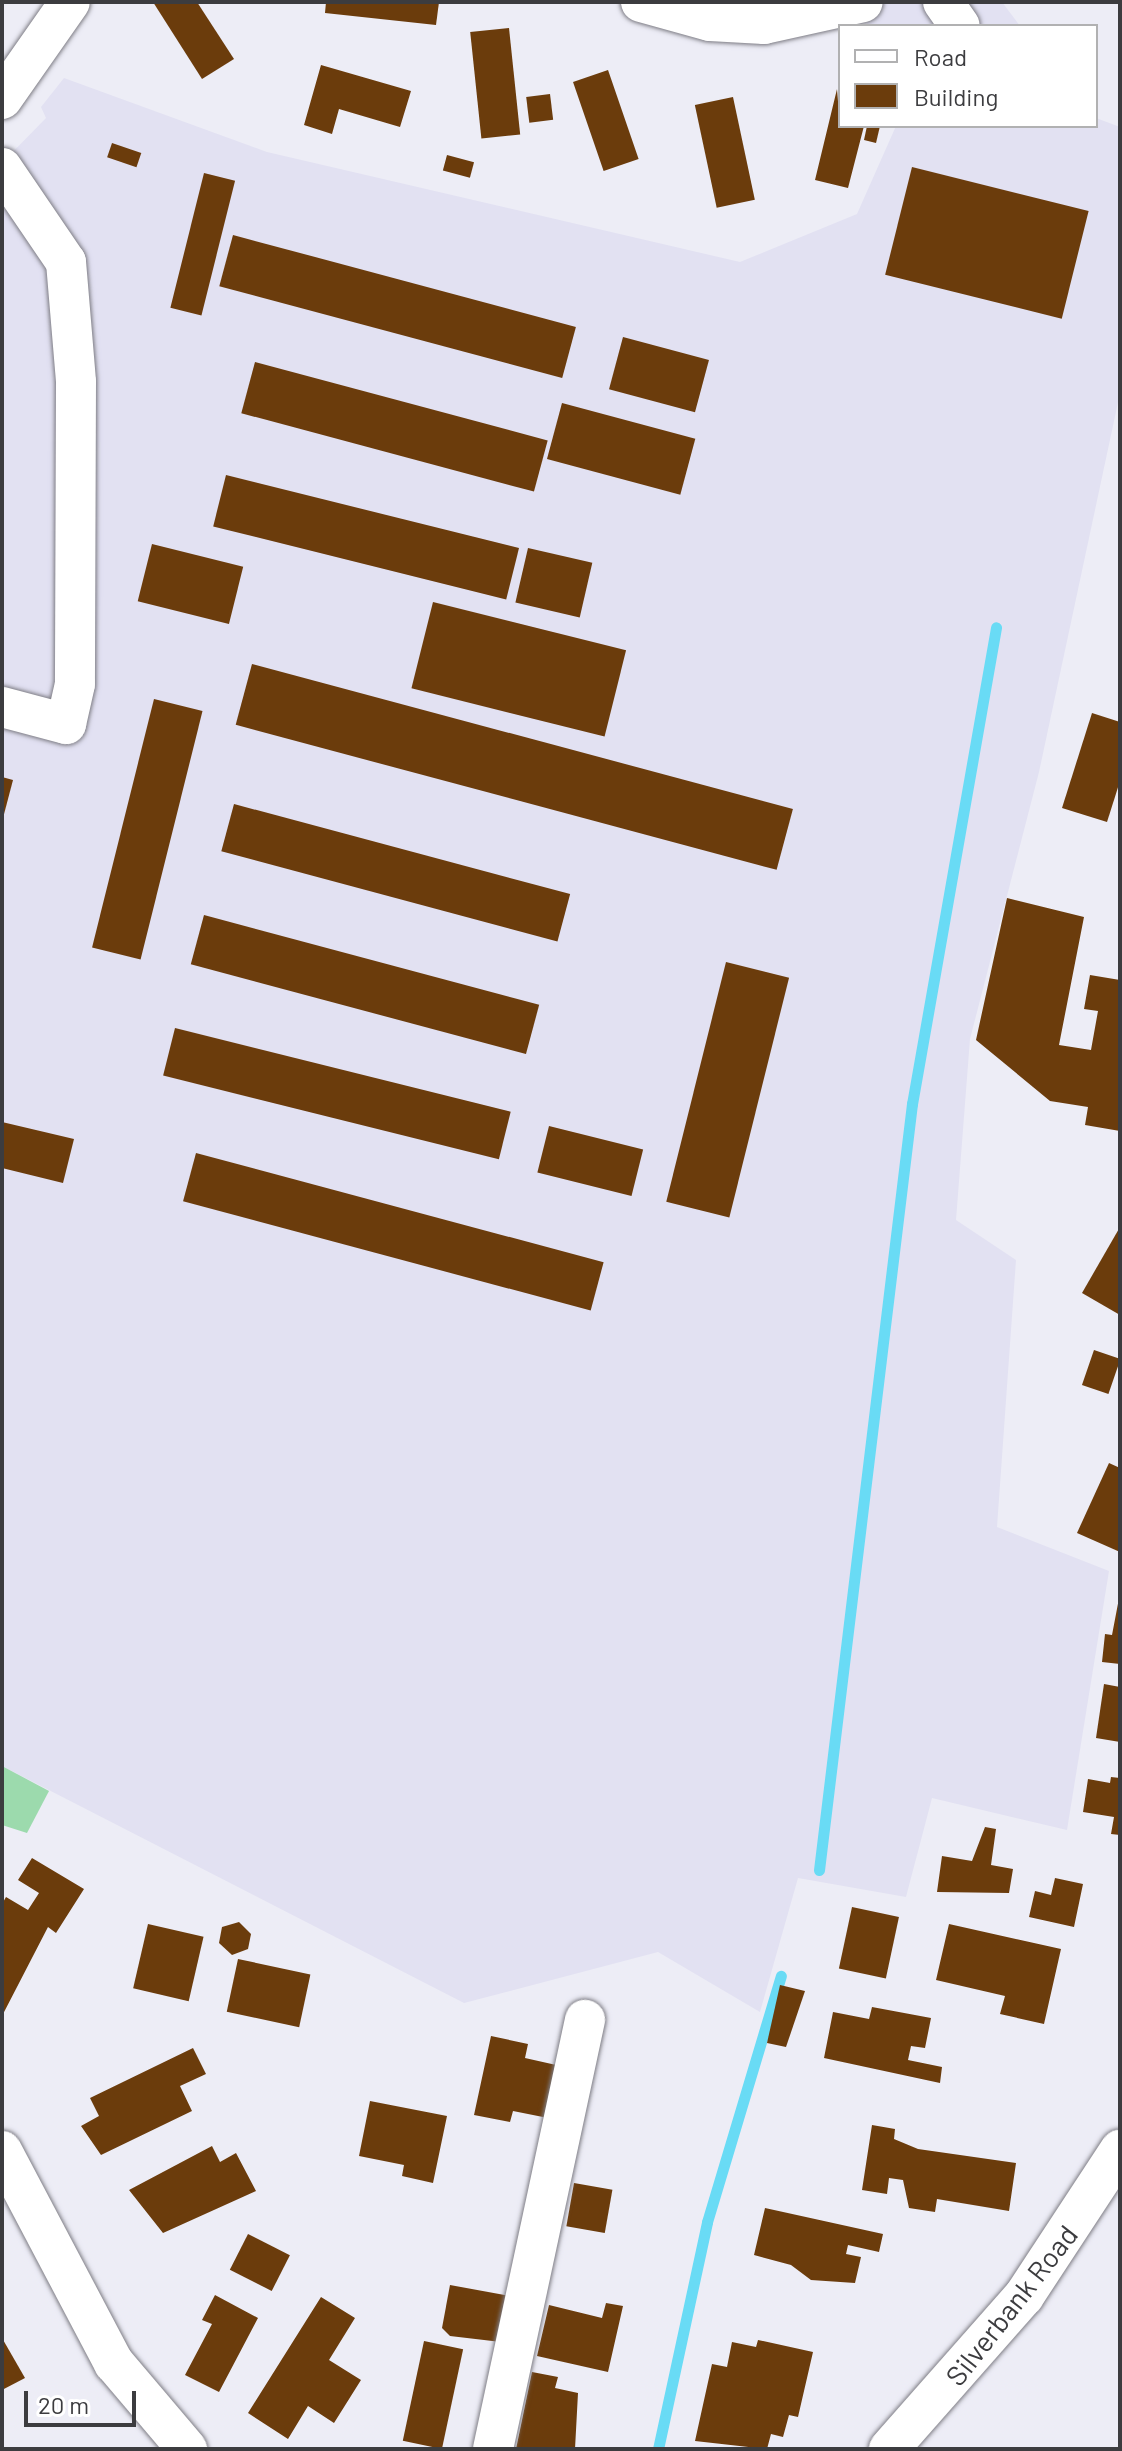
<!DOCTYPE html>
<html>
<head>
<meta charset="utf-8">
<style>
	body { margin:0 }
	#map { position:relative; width:1122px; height:2451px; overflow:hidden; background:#ededf6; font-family:Barlow,sans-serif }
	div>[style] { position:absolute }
	.built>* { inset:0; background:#e2e1f2 }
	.green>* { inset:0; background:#9cdaad }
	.stream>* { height:11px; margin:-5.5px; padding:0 5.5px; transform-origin:5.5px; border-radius:5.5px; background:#69dbf5 }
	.building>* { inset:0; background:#6b3c0c; transform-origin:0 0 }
	.roads { filter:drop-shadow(0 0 2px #7e7d85) drop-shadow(0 0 2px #7e7d85) }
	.minor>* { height:40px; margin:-20px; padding:0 20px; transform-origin:20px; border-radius:20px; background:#fff }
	span { translate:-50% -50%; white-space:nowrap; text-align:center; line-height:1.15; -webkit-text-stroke:8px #fff; paint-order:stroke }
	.street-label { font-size:28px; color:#3c3c3f }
	.frame { position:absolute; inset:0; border:4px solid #3c3c3f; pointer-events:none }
	.legend { position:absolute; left:838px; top:24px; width:260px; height:104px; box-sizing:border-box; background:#fff; border:2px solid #b1b1b2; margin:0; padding:10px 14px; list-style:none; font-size:24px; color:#3c3c3f }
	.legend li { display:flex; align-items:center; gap:16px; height:40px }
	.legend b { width:40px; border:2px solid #b1b1b2 }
	.scale { position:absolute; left:24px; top:2391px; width:112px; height:36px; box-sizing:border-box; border:4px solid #3c3c3f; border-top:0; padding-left:10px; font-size:24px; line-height:28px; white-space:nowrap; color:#3c3c3f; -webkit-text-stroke:6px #fff; paint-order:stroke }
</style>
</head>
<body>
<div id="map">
	<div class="built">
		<i style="clip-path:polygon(864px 2px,1002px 2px,1020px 26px,869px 26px,856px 7px)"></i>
		<i style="clip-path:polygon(64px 78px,267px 152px,740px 262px,857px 214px,896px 126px,1096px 126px,1096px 118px,1120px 127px,1120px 393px,1039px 772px,970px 1039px,956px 1220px,1016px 1260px,997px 1527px,1109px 1571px,1067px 1830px,932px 1798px,906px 1897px,798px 1878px,760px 2012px,658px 1952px,464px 2003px,2px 1766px,2px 163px,46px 118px,41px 107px)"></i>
	</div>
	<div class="green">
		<i style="clip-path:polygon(2px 1766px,49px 1791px,27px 1833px,2px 1825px)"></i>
	</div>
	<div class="stream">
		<i style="left:819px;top:1870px;width:772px;rotate:-83.08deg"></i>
		<i style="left:912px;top:1104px;width:484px;rotate:-80deg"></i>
		<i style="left:658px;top:2449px;width:232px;rotate:-77.8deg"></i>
		<i style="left:707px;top:2222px;width:257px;rotate:-73.3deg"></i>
	</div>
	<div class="building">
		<i style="clip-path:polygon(153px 2px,197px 2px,234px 59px,202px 79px)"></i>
		<i style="clip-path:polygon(326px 2px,439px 2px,436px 25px,325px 13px)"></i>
		<i style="left:509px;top:28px;width:107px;height:39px;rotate:84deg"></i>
		<i style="clip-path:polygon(321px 65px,411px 91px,400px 127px,339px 109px,332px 134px,304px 125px)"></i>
		<i style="left:608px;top:70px;width:94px;height:37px;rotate:71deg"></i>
		<i style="clip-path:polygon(837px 89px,840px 126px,864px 126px,848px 188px,815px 180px)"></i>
		<i style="left:550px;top:94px;width:26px;height:24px;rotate:83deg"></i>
		<i style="left:733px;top:97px;width:105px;height:39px;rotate:78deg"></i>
		<i style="clip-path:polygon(867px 126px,880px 126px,876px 143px,864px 140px)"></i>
		<i style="left:112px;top:143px;width:31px;height:15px;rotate:19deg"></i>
		<i style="left:447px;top:155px;width:28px;height:16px;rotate:15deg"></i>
		<i style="left:912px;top:167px;width:182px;height:111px;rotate:14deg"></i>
		<i style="left:204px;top:173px;width:32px;height:139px;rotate:14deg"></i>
		<i style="left:233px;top:235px;width:355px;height:53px;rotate:15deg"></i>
		<i style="left:623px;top:337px;width:89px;height:54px;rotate:15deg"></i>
		<i style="left:255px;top:362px;width:303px;height:53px;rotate:15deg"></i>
		<i style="left:562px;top:403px;width:138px;height:58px;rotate:15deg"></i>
		<i style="left:226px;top:475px;width:302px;height:53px;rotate:14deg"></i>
		<i style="left:152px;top:544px;width:94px;height:59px;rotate:14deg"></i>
		<i style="left:528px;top:548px;width:66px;height:56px;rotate:13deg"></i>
		<i style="left:433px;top:602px;width:199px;height:89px;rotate:14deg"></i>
		<i style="left:252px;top:664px;width:560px;height:63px;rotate:15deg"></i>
		<i style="left:154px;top:699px;width:50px;height:256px;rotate:14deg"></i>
		<i style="clip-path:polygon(1092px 713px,1120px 722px,1120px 781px,1107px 822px,1062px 808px)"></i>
		<i style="clip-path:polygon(2px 777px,13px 780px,3px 818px,2px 818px)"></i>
		<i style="left:234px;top:804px;width:348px;height:49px;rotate:15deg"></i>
		<i style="clip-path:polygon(1007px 898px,1084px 917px,1059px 1045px,1091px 1050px,1098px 1011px,1084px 1009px,1090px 975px,1120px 980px,1120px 1131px,1085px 1125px,1088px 1107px,1050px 1101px,976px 1040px)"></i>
		<i style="left:204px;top:915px;width:347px;height:51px;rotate:15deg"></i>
		<i style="left:726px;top:962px;width:65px;height:247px;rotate:14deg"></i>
		<i style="left:175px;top:1028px;width:346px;height:49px;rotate:14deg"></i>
		<i style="clip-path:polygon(2px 1122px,74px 1139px,63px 1183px,2px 1168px)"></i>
		<i style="left:549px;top:1126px;width:97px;height:48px;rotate:14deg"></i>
		<i style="left:196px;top:1153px;width:422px;height:50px;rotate:15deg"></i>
		<i style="clip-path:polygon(1120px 1227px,1120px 1315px,1082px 1293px)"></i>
		<i style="left:1094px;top:1350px;width:28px;height:37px;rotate:19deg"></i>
		<i style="clip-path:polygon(1109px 1463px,1120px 1468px,1120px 1552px,1077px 1533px)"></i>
		<i style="clip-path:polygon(1120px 1593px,1120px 1664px,1102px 1662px,1105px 1634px,1112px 1635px)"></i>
		<i style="clip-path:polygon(1104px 1684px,1120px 1687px,1120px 1742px,1096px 1738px)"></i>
		<i style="clip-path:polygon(1111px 1777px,1120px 1778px,1120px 1835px,1111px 1834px,1114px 1817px,1083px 1812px,1088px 1779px,1110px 1783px)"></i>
		<i style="clip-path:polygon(985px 1827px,996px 1829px,991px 1865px,1013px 1869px,1009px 1893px,937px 1892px,942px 1856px,972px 1861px)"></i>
		<i style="clip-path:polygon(32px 1858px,84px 1889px,56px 1933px,48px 1927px,2px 2016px,2px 1904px,6px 1897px,28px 1910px,39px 1893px,18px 1880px)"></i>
		<i style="clip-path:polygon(1055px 1878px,1083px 1884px,1074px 1927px,1029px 1917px,1035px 1891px,1051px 1895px)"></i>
		<i style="left:852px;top:1907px;width:48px;height:63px;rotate:12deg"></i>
		<i style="clip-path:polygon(239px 1922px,251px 1934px,248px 1949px,232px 1955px,219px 1943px,222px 1927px)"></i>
		<i style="left:148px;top:1924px;width:57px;height:66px;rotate:13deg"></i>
		<i style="clip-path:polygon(949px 1924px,1061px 1949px,1044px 2024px,1000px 2014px,1005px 1996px,936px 1980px)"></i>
		<i style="left:238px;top:1959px;width:74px;height:54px;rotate:12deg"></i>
		<i style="clip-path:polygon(780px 1985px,805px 1991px,786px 2047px,767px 2043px)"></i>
		<i style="clip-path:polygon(872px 2007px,931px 2018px,925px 2048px,911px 2046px,908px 2060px,942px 2067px,940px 2083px,824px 2058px,833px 2012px,869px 2019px)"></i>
		<i style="clip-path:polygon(491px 2036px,528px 2044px,525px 2058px,565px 2067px,553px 2119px,513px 2111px,510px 2122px,474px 2115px)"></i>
		<i style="clip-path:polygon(193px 2048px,206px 2074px,180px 2086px,192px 2111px,101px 2155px,81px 2126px,99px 2116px,90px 2098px)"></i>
		<i style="clip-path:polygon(370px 2101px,447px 2116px,433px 2183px,402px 2176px,404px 2165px,359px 2156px)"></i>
		<i style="clip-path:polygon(872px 2125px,895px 2129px,894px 2139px,918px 2149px,1016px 2163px,1009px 2211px,937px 2199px,935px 2212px,909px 2208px,903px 2180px,889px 2178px,887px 2194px,862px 2190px)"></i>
		<i style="clip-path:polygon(212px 2146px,220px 2162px,236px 2153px,256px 2191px,163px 2233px,129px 2190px)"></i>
		<i style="left:574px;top:2183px;width:39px;height:44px;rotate:10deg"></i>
		<i style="clip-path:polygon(765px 2208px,883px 2234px,879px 2252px,848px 2245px,846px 2254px,861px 2257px,855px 2283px,811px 2280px,791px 2265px,754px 2255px)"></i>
		<i style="left:248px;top:2234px;width:47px;height:40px;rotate:27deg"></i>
		<i style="clip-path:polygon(450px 2285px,510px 2296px,501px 2342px,450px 2336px,442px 2328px)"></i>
		<i style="clip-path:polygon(215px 2295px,258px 2318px,219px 2392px,185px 2375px,212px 2324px,202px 2320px)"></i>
		<i style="clip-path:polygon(321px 2297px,355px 2318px,329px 2360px,361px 2380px,334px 2423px,308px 2406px,288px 2439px,248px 2413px)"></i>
		<i style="clip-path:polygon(606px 2303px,623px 2306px,608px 2372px,537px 2356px,549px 2305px,602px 2318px)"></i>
		<i style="clip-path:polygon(2px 2338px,25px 2378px,2px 2390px)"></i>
		<i style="clip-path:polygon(758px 2340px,813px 2352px,798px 2417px,789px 2415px,783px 2437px,771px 2434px,767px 2449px,695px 2441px,712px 2364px,727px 2367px,732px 2342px,756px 2347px)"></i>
		<i style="left:424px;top:2341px;width:40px;height:102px;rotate:12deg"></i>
		<i style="clip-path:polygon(532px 2372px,558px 2377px,555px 2388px,578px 2393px,575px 2449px,516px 2449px)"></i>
	</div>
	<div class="roads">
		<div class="minor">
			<i style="left:641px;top:2px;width:72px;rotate:15.4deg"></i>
			<i style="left:710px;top:21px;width:54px;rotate:3.2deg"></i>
			<i style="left:764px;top:24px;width:101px;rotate:-12.5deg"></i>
			<i style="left:943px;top:2px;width:29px;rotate:55deg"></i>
			<i style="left:2px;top:99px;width:118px;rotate:-55deg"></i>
			<i style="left:2px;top:168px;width:114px;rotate:55.8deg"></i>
			<i style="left:66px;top:262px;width:120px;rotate:85.2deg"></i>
			<i style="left:76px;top:382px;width:302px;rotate:90.2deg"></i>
			<i style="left:75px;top:684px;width:41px;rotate:102.7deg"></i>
			<i style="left:66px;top:724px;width:66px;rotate:-165.1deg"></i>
			<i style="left:2px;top:2151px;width:240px;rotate:62.2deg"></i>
			<i style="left:114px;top:2363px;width:113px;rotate:49.7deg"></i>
			<i style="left:493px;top:2449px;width:439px;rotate:-77.9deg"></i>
			<i style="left:889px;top:2449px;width:204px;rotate:-48.6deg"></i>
			<i style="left:1024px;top:2296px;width:175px;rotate:-56.7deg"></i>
		</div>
	</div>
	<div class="street-label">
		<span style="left:1011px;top:2305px;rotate:-52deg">Silverbank Road</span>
	</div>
	<div class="frame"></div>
	<ul class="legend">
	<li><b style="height:10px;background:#fff"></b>Road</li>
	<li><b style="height:22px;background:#6b3c0c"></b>Building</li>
	</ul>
	<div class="scale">20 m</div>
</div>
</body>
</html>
